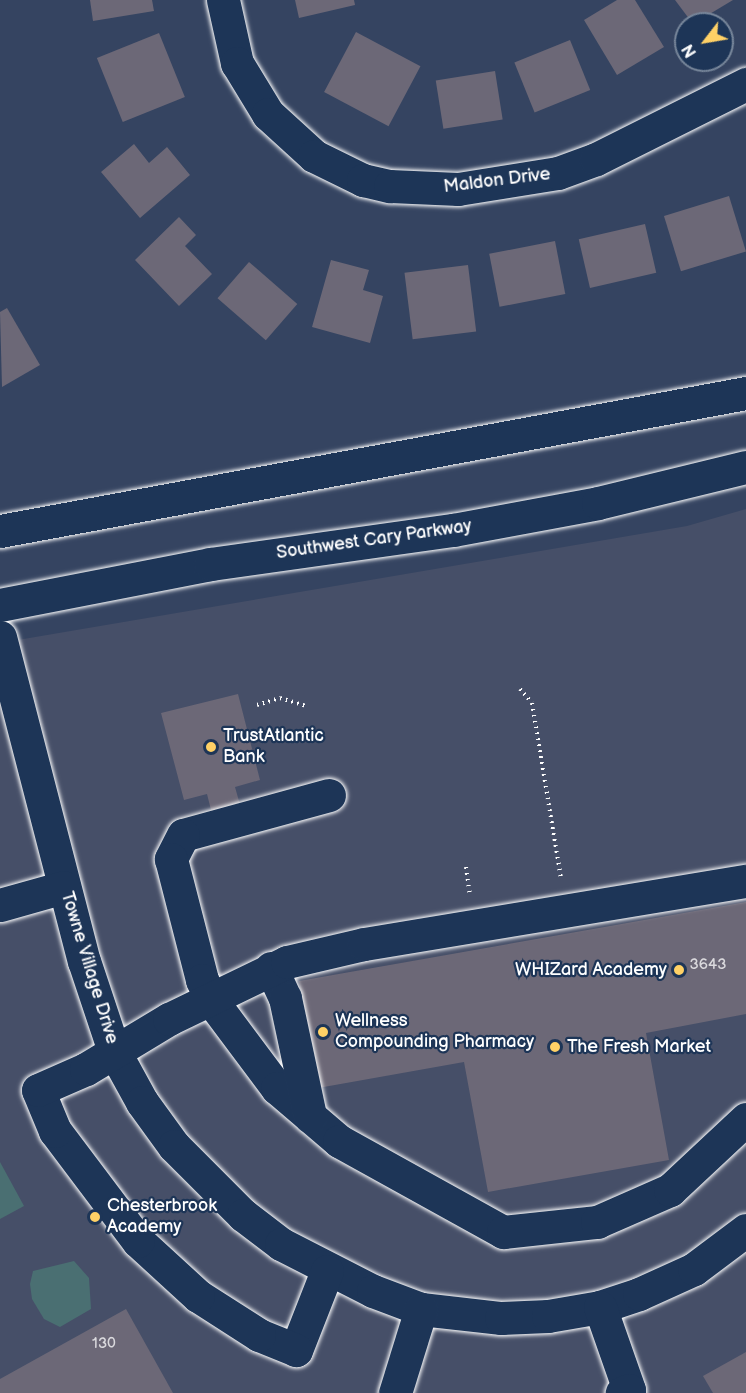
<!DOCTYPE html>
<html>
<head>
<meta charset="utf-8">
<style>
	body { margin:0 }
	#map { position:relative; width:746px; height:1393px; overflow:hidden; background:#354461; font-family:"Balsamiq Sans",sans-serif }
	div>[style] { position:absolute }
	.built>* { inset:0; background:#464f68 }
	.green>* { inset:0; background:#4a6f72 }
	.building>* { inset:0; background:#6c6877; transform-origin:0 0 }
	.path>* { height:4px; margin-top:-2px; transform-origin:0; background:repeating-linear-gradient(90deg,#fff 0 1.5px,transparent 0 6px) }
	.roads { filter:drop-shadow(0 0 2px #fff) drop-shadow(0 0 2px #fff) }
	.minor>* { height:33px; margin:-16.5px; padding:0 16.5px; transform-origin:16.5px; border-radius:16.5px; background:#1d3557 }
	.major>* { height:33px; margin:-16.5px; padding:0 16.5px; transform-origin:16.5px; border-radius:16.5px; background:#1d3557 }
	.dots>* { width:16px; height:16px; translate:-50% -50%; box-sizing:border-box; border:3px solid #1d3557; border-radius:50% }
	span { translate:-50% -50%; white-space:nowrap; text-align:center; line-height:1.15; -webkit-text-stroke:4.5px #1d3557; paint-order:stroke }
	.number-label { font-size:15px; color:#dad9dd }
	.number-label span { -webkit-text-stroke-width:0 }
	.street-label { font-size:18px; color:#fff }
	.poi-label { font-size:18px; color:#fff }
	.left { translate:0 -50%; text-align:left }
	.right { translate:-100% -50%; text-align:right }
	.north { position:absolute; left:674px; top:12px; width:60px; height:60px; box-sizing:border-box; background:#1d3557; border:2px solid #77869a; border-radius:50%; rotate:239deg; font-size:16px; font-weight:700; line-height:24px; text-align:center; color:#fff }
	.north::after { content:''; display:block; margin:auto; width:21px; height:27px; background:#ffd166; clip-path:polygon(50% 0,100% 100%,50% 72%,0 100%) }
</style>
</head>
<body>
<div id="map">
	<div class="built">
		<i style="clip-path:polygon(746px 509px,746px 1393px,0 1393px,0 643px,687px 526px)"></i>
	</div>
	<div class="green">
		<i style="clip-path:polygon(0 1162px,24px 1206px,0 1219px)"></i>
		<i style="clip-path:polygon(74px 1261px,89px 1278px,91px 1309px,60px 1327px,44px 1319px,32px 1299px,30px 1284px,33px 1271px)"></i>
	</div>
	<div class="building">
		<i style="clip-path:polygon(90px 0,152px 0,154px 11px,93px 21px)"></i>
		<i style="clip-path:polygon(295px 0,354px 0,355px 5px,299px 18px)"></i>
		<i style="clip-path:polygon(617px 0,635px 0,664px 47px,617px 75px,584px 20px)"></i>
		<i style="clip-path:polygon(675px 0,733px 0,693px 24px)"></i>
		<i style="left:356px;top:32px;width:73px;height:68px;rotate:28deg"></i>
		<i style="left:159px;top:33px;width:69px;height:67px;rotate:68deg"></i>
		<i style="left:570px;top:40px;width:54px;height:60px;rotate:68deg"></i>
		<i style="left:495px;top:71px;width:49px;height:60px;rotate:81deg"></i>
		<i style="clip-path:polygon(134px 144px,149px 163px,167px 147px,190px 175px,140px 218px,101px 172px)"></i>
		<i style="left:729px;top:196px;width:58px;height:68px;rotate:73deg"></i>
		<i style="clip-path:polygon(179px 217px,196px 235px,185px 246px,212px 274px,179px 306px,135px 260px)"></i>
		<i style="left:645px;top:224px;width:50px;height:68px;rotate:77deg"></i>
		<i style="left:555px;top:241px;width:54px;height:67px;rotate:79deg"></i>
		<i style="clip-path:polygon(331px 260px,369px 270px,363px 290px,383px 296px,370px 343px,312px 327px)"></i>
		<i style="left:249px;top:262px;width:64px;height:48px;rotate:41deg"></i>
		<i style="left:468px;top:265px;width:67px;height:64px;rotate:83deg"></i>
		<i style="clip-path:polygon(7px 308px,40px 365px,2px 387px,0 312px)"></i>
		<i style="clip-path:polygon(238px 694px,260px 780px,235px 787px,246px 826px,217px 834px,207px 794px,184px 800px,161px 713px)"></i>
		<i style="clip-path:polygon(746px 902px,746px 1014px,646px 1033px,669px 1160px,488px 1192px,464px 1062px,318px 1088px,299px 981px)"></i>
		<i style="clip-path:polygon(126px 1309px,173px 1393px,0 1393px,0 1379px)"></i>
		<i style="clip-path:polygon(746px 1352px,746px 1393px,713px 1393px,703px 1376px)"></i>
	</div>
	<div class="path">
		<i style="left:520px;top:689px;width:18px;rotate:49deg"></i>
		<i style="left:532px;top:703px;width:178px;rotate:80.6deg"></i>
		<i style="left:257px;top:705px;width:24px;rotate:-17deg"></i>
		<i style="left:280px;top:698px;width:28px;rotate:17deg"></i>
		<i style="left:466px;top:867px;width:28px;rotate:82deg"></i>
	</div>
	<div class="roads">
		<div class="minor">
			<i style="left:223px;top:0;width:65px;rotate:77.5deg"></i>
			<i style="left:237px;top:63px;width:60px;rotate:58.7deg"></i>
			<i style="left:268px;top:114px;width:62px;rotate:42.4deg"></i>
			<i style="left:314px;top:156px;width:55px;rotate:26.1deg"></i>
			<i style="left:363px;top:180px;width:28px;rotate:13deg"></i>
			<i style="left:390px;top:186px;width:68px;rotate:2.5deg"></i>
			<i style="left:458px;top:189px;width:101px;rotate:-9.1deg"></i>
			<i style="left:558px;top:173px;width:40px;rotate:-20.2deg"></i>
			<i style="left:596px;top:159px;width:168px;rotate:-26.6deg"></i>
			<i style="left:0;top:637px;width:335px;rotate:75.5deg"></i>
			<i style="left:84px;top:961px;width:95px;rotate:71.6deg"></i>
			<i style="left:114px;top:1051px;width:58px;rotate:61.2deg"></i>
			<i style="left:142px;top:1102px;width:54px;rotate:54deg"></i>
			<i style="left:174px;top:1146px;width:98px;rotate:45deg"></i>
			<i style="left:243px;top:1215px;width:48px;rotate:37.3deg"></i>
			<i style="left:281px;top:1244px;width:103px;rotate:27.1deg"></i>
			<i style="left:373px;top:1291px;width:51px;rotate:20.6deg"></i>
			<i style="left:421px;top:1309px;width:81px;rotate:6.4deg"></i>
			<i style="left:501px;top:1318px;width:47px;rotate:-2.4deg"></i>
			<i style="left:548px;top:1316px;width:53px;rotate:-9.8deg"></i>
			<i style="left:600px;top:1307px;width:41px;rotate:-18.4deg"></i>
			<i style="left:639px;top:1294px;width:60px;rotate:-24.4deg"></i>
			<i style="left:694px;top:1269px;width:65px;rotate:-36.9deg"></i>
			<i style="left:329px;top:795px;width:151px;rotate:164.7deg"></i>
			<i style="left:183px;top:835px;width:27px;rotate:117deg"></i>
			<i style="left:171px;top:859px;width:125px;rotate:75.6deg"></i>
			<i style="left:202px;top:980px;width:23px;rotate:65deg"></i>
			<i style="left:212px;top:1001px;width:109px;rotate:53.2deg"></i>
			<i style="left:277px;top:1088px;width:82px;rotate:40.5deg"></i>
			<i style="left:339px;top:1141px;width:188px;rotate:29deg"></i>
			<i style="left:503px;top:1232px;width:95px;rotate:-6.1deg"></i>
			<i style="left:597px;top:1222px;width:80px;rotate:-23.7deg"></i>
			<i style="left:670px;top:1190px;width:104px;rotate:-43.1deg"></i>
			<i style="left:0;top:905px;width:66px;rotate:-15.7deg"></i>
			<i style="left:271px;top:968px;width:33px;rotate:65deg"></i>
			<i style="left:285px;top:998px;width:121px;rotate:78deg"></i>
			<i style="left:327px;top:1271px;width:85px;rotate:111.4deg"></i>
			<i style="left:296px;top:1350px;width:40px;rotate:-158deg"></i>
			<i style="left:259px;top:1335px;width:72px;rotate:-147.4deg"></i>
			<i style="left:198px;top:1296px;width:81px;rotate:-137.5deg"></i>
			<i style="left:138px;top:1241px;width:138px;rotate:-127deg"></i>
			<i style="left:55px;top:1131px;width:44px;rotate:-112.5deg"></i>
			<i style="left:38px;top:1090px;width:52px;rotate:-23.6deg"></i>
			<i style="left:86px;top:1069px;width:97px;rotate:-31.1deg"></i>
			<i style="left:169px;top:1019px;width:131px;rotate:-25.8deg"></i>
			<i style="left:287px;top:962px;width:79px;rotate:-13.2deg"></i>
			<i style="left:364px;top:944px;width:387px;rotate:-9.4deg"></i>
			<i style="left:600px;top:1307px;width:88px;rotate:70.7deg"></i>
			<i style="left:629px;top:1390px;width:8px;rotate:157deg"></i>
			<i style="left:395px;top:1393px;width:88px;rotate:-72.8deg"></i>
		</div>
		<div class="major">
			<i style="left:0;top:531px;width:759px;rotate:-10.48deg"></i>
			<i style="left:0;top:605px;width:214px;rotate:-11deg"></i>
			<i style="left:210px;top:564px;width:245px;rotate:-8deg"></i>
			<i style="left:453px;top:530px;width:147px;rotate:-10.5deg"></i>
			<i style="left:598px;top:503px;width:152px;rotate:-13.7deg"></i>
		</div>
	</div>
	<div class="dots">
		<i style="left:211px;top:747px;background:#ffd166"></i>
		<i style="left:679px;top:970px;background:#ffd166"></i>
		<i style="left:323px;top:1032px;background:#ffd166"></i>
		<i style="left:555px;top:1047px;background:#ffd166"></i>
		<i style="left:95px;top:1217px;background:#ffd166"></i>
	</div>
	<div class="number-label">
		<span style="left:708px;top:965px">3643</span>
		<span style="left:104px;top:1344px">130</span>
	</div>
	<div class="street-label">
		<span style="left:497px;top:181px;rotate:-7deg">Maldon Drive</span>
		<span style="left:374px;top:540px;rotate:-8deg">Southwest Cary Parkway</span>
		<span style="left:89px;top:968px;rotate:73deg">Towne Village Drive</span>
	</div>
	<div class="poi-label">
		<span class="left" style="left:223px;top:747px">TrustAtlantic<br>Bank</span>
		<span class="right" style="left:667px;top:970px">WHIZard Academy</span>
		<span class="left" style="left:335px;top:1032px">Wellness<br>Compounding Pharmacy</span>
		<span class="left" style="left:567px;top:1047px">The Fresh Market</span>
		<span class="left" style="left:107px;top:1217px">Chesterbrook<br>Academy</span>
	</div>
	<div class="north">N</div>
</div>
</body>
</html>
